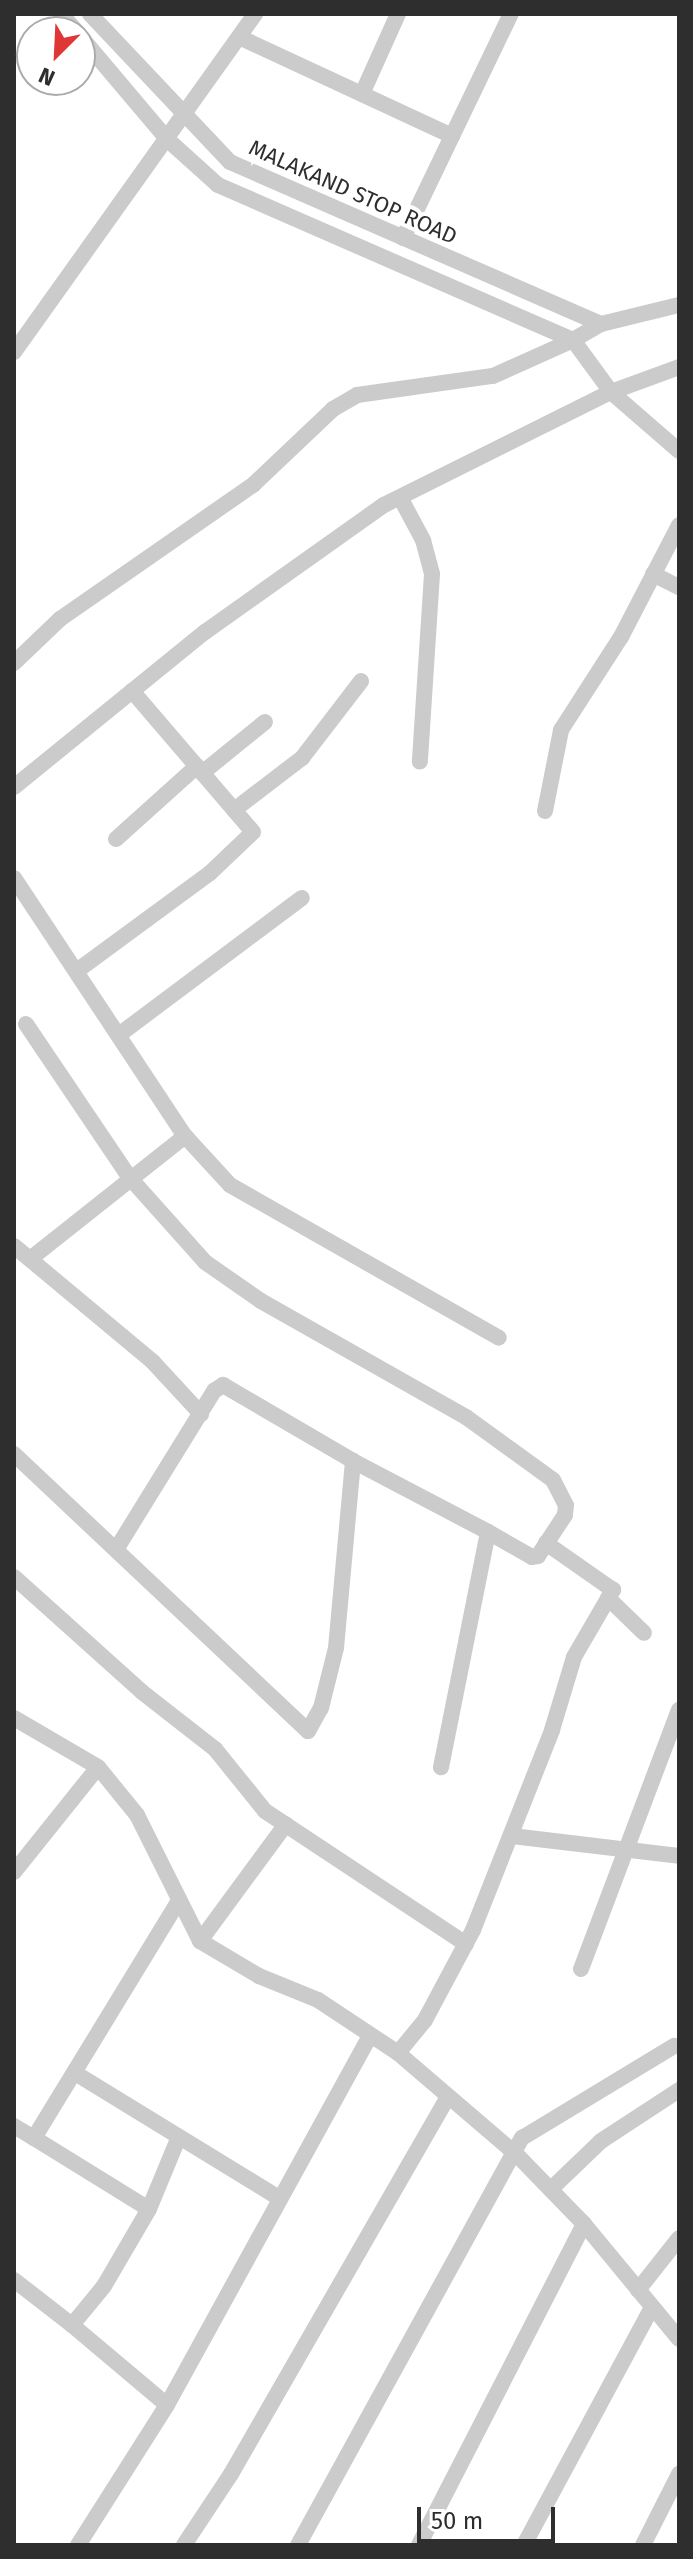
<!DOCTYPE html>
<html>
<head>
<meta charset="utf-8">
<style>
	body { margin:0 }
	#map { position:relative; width:693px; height:2559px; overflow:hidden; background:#fff; font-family:"Fira Sans",sans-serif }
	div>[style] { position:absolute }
	.street>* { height:16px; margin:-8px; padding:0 8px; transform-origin:8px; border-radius:8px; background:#cbcbcb }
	span { translate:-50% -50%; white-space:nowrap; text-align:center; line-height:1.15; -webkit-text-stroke:8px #fff; paint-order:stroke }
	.street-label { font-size:22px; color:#2e2e2e }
	.frame { position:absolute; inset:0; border:16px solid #2e2e2e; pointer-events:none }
	.north { position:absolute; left:16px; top:16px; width:80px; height:80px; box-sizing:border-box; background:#fff; border:2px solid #ababab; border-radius:50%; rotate:204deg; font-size:22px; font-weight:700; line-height:32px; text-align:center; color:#2e2e2e }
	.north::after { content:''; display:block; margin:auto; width:28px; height:36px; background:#df3736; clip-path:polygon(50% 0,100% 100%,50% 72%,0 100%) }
	.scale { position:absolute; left:417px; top:2507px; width:138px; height:36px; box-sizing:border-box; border:4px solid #2e2e2e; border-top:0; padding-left:10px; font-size:24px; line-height:28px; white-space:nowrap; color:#2e2e2e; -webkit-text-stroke:6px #fff; paint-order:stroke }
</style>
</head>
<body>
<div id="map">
	<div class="street">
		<i style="left:61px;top:14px;width:24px;rotate:48deg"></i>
		<i style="left:90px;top:14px;width:204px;rotate:46.6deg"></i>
		<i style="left:230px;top:162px;width:405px;rotate:23.6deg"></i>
		<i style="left:80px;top:36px;width:136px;rotate:49.8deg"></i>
		<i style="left:168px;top:140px;width:67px;rotate:42deg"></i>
		<i style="left:218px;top:185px;width:387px;rotate:23.6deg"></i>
		<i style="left:573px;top:340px;width:32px;rotate:-30deg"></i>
		<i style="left:601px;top:324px;width:80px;rotate:-13.7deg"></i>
		<i style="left:239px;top:37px;width:235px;rotate:24.9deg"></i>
		<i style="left:362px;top:94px;width:88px;rotate:-65.8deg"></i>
		<i style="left:403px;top:238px;width:249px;rotate:-64.3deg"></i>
		<i style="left:14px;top:352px;width:415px;rotate:-54.5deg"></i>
		<i style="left:401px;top:499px;width:47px;rotate:61.8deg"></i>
		<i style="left:423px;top:540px;width:35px;rotate:75deg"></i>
		<i style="left:432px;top:574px;width:188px;rotate:93.7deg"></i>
		<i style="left:653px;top:574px;width:29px;rotate:27deg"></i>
		<i style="left:14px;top:663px;width:64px;rotate:-43.7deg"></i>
		<i style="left:60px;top:619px;width:236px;rotate:-34.8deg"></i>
		<i style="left:254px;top:484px;width:109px;rotate:-43.5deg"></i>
		<i style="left:333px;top:409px;width:28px;rotate:-30deg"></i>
		<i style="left:357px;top:395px;width:137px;rotate:-8deg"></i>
		<i style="left:493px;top:376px;width:88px;rotate:-24.2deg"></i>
		<i style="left:573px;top:340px;width:64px;rotate:53.8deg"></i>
		<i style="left:611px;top:392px;width:90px;rotate:40.9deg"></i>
		<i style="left:202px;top:773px;width:81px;rotate:-39deg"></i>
		<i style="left:14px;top:787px;width:246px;rotate:-39.1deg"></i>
		<i style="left:205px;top:632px;width:219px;rotate:-35.4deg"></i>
		<i style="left:384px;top:505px;width:254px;rotate:-26.5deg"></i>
		<i style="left:611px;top:392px;width:72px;rotate:-20.2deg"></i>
		<i style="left:234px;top:810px;width:86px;rotate:-37.4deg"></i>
		<i style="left:302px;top:758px;width:97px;rotate:-52.5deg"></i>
		<i style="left:545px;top:811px;width:83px;rotate:-78.8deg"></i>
		<i style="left:561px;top:730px;width:111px;rotate:-57.2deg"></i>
		<i style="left:621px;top:637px;width:126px;rotate:-62.6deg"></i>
		<i style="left:116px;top:839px;width:109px;rotate:-42deg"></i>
		<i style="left:14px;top:878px;width:310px;rotate:56.5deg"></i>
		<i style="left:185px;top:1136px;width:67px;rotate:47.4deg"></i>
		<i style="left:230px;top:1185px;width:309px;rotate:29.6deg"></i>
		<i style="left:78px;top:970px;width:164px;rotate:-36.3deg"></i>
		<i style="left:210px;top:873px;width:59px;rotate:-43.6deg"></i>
		<i style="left:253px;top:832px;width:186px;rotate:-130.6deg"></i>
		<i style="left:26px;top:1024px;width:186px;rotate:56deg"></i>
		<i style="left:130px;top:1178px;width:113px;rotate:48.2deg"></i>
		<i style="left:205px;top:1262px;width:68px;rotate:34.9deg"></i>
		<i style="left:261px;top:1301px;width:236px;rotate:29.5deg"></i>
		<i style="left:466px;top:1417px;width:107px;rotate:35.9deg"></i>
		<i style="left:553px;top:1480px;width:28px;rotate:63deg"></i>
		<i style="left:566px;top:1505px;width:10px;rotate:96deg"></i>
		<i style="left:565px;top:1515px;width:49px;rotate:123.4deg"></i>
		<i style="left:538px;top:1556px;width:6px;rotate:171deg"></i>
		<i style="left:532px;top:1557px;width:51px;rotate:-150.4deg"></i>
		<i style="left:120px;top:1034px;width:227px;rotate:-36.8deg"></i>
		<i style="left:14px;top:1246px;width:181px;rotate:39.8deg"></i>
		<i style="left:153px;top:1362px;width:71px;rotate:47.3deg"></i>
		<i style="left:30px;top:1259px;width:198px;rotate:-38.4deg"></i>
		<i style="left:14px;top:1454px;width:404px;rotate:43.3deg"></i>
		<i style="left:308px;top:1731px;width:26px;rotate:-61deg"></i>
		<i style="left:321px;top:1708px;width:62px;rotate:-76deg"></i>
		<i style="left:336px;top:1648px;width:188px;rotate:-84.8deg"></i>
		<i style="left:353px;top:1461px;width:153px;rotate:27.7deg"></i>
		<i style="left:488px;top:1532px;width:240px;rotate:101.3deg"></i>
		<i style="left:117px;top:1548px;width:185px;rotate:-58.3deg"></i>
		<i style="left:214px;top:1391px;width:11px;rotate:-34deg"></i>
		<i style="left:223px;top:1385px;width:151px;rotate:30.3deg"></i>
		<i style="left:14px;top:1577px;width:172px;rotate:41.9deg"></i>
		<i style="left:142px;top:1692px;width:93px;rotate:38deg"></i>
		<i style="left:215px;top:1749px;width:80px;rotate:51.1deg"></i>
		<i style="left:265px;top:1811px;width:241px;rotate:33.5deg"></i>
		<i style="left:608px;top:1598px;width:50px;rotate:44.2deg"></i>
		<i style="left:14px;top:1718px;width:97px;rotate:30.3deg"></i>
		<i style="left:98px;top:1767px;width:62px;rotate:50.9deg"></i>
		<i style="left:137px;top:1815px;width:141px;rotate:63.4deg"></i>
		<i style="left:200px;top:1941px;width:69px;rotate:30.7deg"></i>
		<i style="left:259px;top:1976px;width:64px;rotate:22.1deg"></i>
		<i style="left:318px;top:2000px;width:96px;rotate:33.5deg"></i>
		<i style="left:398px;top:2053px;width:157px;rotate:40.6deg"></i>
		<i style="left:517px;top:2155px;width:96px;rotate:45.8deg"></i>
		<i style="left:584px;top:2224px;width:149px;rotate:50.4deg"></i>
		<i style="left:512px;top:1836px;width:168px;rotate:6.8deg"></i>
		<i style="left:14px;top:1872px;width:134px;rotate:-51.3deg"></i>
		<i style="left:200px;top:1941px;width:145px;rotate:-53.7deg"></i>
		<i style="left:581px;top:1969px;width:277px;rotate:-69.3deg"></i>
		<i style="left:398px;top:2053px;width:43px;rotate:-50.7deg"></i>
		<i style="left:425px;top:2020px;width:102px;rotate:-61.9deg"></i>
		<i style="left:473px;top:1930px;width:215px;rotate:-68.4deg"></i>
		<i style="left:552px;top:1730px;width:76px;rotate:-73.2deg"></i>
		<i style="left:574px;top:1657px;width:78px;rotate:-59.8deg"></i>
		<i style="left:613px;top:1590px;width:82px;rotate:-145deg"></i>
		<i style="left:75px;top:2073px;width:239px;rotate:31.5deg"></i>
		<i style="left:14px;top:2126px;width:23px;rotate:31deg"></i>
		<i style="left:34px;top:2138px;width:276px;rotate:-58.6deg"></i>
		<i style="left:34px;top:2138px;width:135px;rotate:31.7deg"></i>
		<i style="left:551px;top:2189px;width:69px;rotate:-43.8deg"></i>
		<i style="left:601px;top:2141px;width:93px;rotate:-33.2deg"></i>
		<i style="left:14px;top:2280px;width:73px;rotate:37.8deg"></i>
		<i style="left:72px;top:2325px;width:50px;rotate:-50.6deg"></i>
		<i style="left:104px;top:2286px;width:89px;rotate:-59.7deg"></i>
		<i style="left:149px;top:2209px;width:76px;rotate:-67.5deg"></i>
		<i style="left:638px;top:2290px;width:66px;rotate:-51.7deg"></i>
		<i style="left:72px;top:2325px;width:124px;rotate:40.1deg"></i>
		<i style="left:167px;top:2405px;width:166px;rotate:122.4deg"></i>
		<i style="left:167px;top:2405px;width:421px;rotate:-61.2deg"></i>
		<i style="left:184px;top:2545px;width:85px;rotate:-56.5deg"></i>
		<i style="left:231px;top:2474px;width:435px;rotate:-60.1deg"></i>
		<i style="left:298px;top:2545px;width:465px;rotate:-61.2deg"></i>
		<i style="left:522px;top:2138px;width:178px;rotate:-31.2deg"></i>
		<i style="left:419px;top:2545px;width:361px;rotate:-62.8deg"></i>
		<i style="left:524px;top:2545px;width:270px;rotate:-61.7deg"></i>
		<i style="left:643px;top:2545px;width:80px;rotate:-63.1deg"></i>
	</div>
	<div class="street-label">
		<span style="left:353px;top:192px;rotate:24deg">MALAKAND STOP ROAD</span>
	</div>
	<div class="frame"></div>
	<div class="north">N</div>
	<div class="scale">50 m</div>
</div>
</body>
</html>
